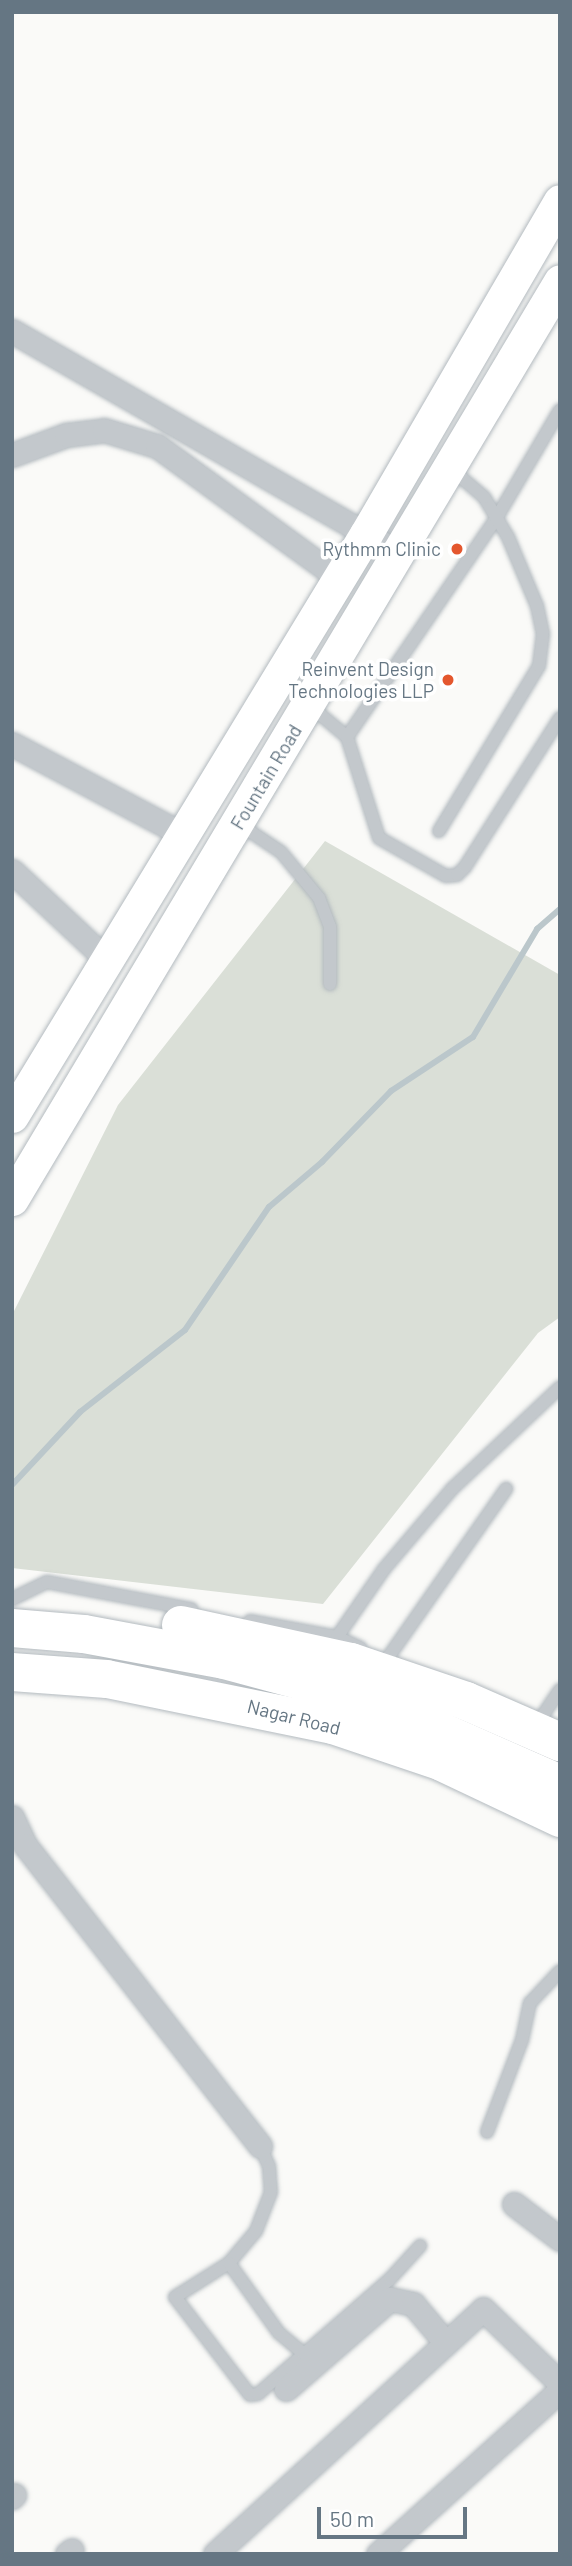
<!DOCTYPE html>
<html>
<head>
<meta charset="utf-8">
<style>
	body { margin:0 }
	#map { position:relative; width:572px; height:2566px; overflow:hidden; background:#fafaf8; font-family:Barlow,sans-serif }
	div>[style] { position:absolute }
	.green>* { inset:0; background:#dadfd7 }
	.stream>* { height:6px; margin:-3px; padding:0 3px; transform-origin:3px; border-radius:3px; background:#bbc7cb }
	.roads { filter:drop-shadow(0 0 2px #b3babf) drop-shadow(0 0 2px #b3babf) }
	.lane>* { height:12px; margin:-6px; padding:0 6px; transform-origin:6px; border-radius:6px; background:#c3c8cc }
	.street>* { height:23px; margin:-11.5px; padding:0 11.5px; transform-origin:11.5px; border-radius:11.5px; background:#c3c8cc }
	.secondary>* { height:33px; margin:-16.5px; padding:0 16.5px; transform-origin:16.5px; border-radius:16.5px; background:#fff }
	.highway>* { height:38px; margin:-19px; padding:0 19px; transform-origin:19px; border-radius:19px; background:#fff }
	.dots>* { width:19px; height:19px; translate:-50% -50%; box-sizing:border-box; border:4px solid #fff; border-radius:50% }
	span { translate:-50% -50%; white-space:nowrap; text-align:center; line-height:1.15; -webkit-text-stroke:7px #fff; paint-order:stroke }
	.poi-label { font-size:19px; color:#657683 }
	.right { translate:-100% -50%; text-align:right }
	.street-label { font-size:19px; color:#657683 }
	.frame { position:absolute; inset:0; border:14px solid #657683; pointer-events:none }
	.scale { position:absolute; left:317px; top:2507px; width:150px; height:32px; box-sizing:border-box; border:4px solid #657683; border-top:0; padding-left:9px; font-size:21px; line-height:24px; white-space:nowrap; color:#657683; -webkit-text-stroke:5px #fff; paint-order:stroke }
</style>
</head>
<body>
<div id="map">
	<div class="green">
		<i style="clip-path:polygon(325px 841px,560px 975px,560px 1317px,538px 1333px,323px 1604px,12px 1568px,12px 1315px,118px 1105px)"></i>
	</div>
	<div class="stream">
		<i style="left:12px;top:1485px;width:100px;rotate:-47deg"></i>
		<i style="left:80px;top:1412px;width:133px;rotate:-38deg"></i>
		<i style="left:185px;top:1330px;width:149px;rotate:-55.7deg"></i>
		<i style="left:269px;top:1207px;width:70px;rotate:-40.3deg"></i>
		<i style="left:322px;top:1162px;width:99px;rotate:-45.8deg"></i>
		<i style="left:391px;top:1091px;width:98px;rotate:-33.4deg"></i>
		<i style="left:473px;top:1037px;width:126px;rotate:-59.3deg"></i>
		<i style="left:537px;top:929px;width:30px;rotate:-41deg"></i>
	</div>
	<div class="roads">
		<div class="lane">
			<i style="left:309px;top:705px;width:50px;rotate:40.1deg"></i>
			<i style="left:347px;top:737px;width:106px;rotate:72.4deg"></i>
			<i style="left:379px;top:838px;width:77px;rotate:29.6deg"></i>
			<i style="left:446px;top:876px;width:11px;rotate:-5deg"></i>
			<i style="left:457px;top:875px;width:11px;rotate:-45deg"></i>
			<i style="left:465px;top:867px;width:177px;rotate:-57.5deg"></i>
			<i style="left:347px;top:737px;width:266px;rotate:-55.7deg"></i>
			<i style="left:497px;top:517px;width:124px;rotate:-59.5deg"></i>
			<i style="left:239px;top:824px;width:50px;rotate:33.7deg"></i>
			<i style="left:281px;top:852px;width:60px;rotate:50.4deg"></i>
			<i style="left:319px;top:898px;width:31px;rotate:69deg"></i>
			<i style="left:330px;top:927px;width:57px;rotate:90deg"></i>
			<i style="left:439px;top:831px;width:193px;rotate:-58.8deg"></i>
			<i style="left:539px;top:666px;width:32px;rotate:-83deg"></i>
			<i style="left:543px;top:634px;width:29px;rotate:-102deg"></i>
			<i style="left:537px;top:606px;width:75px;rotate:-112.8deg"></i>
			<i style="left:508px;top:537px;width:47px;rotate:-121deg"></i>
			<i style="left:484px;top:497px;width:45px;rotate:-139.5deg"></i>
			<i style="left:12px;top:1599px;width:39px;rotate:-26deg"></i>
			<i style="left:47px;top:1582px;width:147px;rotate:10.6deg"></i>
			<i style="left:250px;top:1621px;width:88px;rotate:10.4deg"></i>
			<i style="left:337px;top:1637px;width:26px;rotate:25deg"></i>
			<i style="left:337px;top:1637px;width:83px;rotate:-55.3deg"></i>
			<i style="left:384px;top:1569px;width:106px;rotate:-49.6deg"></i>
			<i style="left:453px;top:1488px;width:147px;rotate:-43.3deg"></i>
			<i style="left:387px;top:1659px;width:208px;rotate:-55deg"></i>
			<i style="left:541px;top:1718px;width:34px;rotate:-56deg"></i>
			<i style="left:487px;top:2132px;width:98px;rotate:-69.2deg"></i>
			<i style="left:522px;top:2040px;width:38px;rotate:-78deg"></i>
			<i style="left:530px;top:2003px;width:44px;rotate:-46.8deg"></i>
			<i style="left:260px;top:2146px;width:22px;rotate:66deg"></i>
			<i style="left:269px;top:2166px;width:26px;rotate:86deg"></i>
			<i style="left:271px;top:2192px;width:42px;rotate:111deg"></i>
			<i style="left:256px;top:2231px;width:42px;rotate:130.2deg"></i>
			<i style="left:229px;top:2263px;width:64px;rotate:147.8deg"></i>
			<i style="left:175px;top:2297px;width:123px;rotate:52.6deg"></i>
			<i style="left:250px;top:2395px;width:8px;rotate:-7deg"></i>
			<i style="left:258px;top:2394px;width:61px;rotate:-41deg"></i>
			<i style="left:304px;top:2354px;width:114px;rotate:-41.1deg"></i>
			<i style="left:390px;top:2279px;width:45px;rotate:-47.7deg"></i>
			<i style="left:229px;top:2263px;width:86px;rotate:54.5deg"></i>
			<i style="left:279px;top:2333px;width:33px;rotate:40deg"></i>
		</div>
		<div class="street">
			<i style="left:12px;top:331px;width:447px;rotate:29.8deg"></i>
			<i style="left:12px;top:455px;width:58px;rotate:-20.3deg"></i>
			<i style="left:66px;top:435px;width:38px;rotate:-7deg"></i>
			<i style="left:104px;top:430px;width:55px;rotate:16.8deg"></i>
			<i style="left:157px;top:446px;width:225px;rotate:36deg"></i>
			<i style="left:12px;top:744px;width:192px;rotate:27.9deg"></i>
			<i style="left:12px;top:871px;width:129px;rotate:43.1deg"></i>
			<i style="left:12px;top:1817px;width:31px;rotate:65deg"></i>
			<i style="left:25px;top:1845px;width:382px;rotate:52deg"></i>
			<i style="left:514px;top:2204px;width:58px;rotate:37.3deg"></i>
			<i style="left:286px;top:2389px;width:138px;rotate:-40.9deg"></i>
			<i style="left:390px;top:2299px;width:24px;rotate:12deg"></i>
			<i style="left:413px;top:2304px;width:51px;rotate:49.8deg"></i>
			<i style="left:12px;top:2497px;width:3px;rotate:-45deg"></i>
			<i style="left:67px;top:2554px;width:6px;rotate:-39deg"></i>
			<i style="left:215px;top:2554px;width:363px;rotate:-42.4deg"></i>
			<i style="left:483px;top:2309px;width:107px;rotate:43.9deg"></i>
			<i style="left:378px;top:2554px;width:245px;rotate:-42deg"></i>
		</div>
		<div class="secondary">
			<i style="left:12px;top:1116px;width:681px;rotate:-58.69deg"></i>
			<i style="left:366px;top:534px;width:385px;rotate:-59.8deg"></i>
			<i style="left:12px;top:1199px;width:1069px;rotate:-59.16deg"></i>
		</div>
		<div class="highway">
			<i style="left:181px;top:1625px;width:174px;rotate:12.3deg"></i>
			<i style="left:351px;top:1662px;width:121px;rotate:18.7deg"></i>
			<i style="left:466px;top:1701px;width:103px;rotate:23.6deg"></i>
			<i style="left:12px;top:1628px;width:72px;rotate:4.8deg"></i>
			<i style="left:84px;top:1634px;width:142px;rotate:10.5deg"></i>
			<i style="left:224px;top:1660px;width:100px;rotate:15deg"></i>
			<i style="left:321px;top:1686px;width:80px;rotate:18.9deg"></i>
			<i style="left:397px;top:1712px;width:178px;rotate:23.8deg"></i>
			<i style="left:12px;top:1672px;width:95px;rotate:4.2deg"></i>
			<i style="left:107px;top:1679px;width:231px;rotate:11.5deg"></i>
			<i style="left:333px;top:1725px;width:115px;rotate:18.7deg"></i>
			<i style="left:442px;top:1762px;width:131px;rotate:25.4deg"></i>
		</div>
	</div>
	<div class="dots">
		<i style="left:457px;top:549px;background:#e4572e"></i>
		<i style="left:448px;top:680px;background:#e4572e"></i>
	</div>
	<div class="poi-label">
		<span class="right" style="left:441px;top:549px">Rythmm Clinic</span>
		<span class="right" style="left:434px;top:680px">Reinvent Design<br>Technologies LLP</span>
	</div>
	<div class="street-label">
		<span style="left:266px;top:777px;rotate:-59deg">Fountain Road</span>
		<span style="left:294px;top:1717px;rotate:14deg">Nagar Road</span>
	</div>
	<div class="frame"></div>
	<div class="scale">50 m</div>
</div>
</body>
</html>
